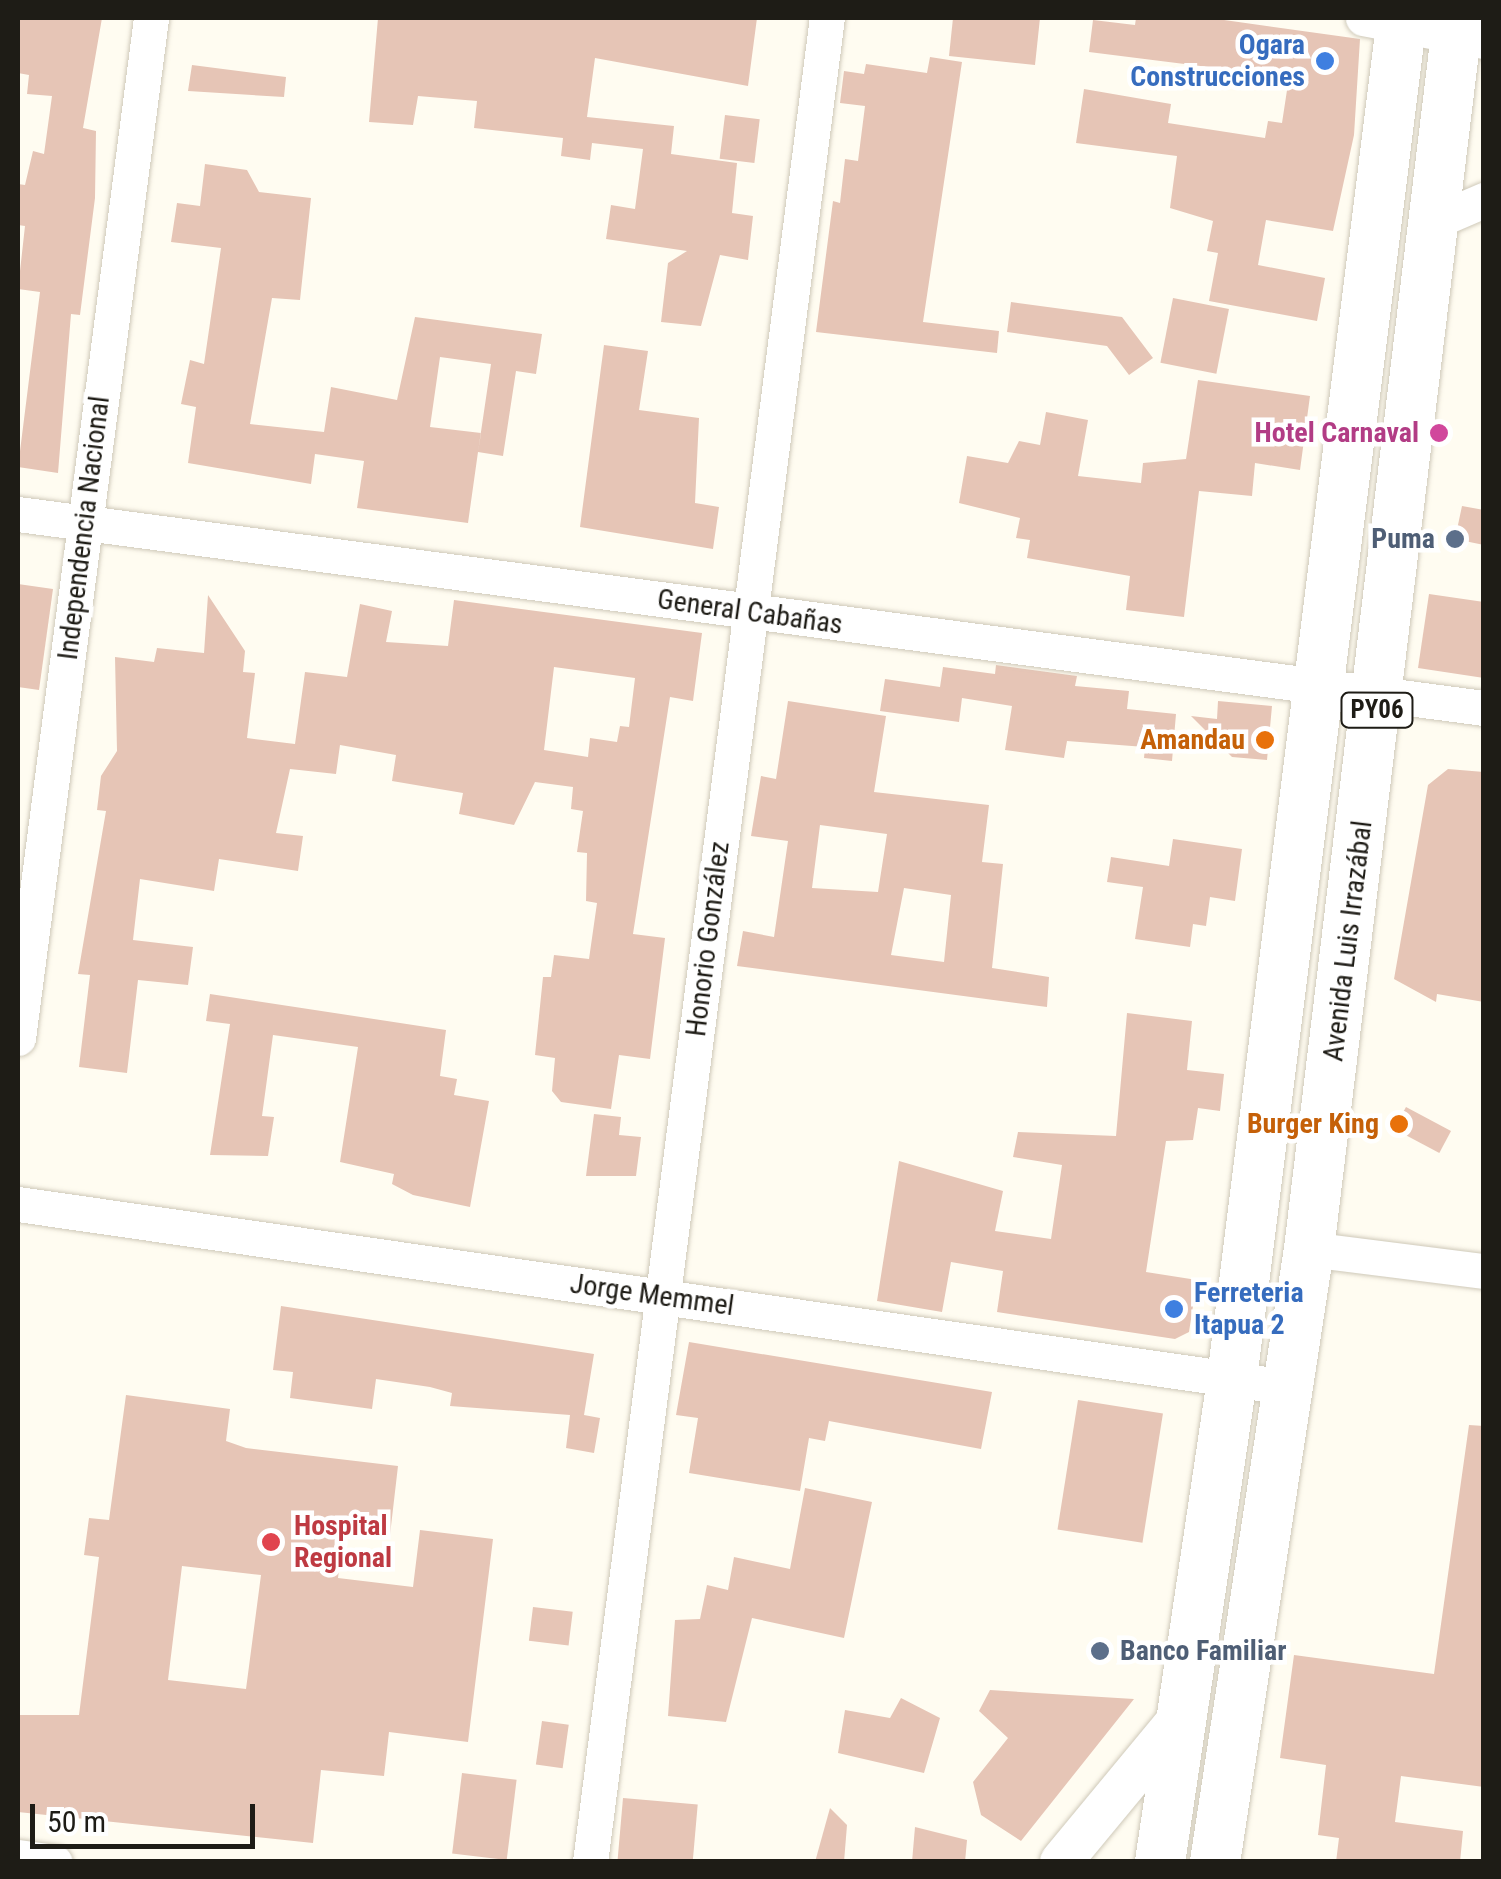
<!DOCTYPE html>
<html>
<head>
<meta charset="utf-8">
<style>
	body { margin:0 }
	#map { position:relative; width:1501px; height:1879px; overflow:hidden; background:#fffcf1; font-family:"Roboto Condensed",sans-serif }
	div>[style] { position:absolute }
	.building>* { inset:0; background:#e6c5b6; transform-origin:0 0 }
	.roads { filter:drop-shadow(0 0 2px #cfc9b9) drop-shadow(0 0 2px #cfc9b9) }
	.minor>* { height:35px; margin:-17.5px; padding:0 17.5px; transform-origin:17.5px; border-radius:17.5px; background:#fff }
	.major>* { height:42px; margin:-21px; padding:0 21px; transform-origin:21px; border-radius:21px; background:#fff }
	.highway>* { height:50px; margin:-25px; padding:0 25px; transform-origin:25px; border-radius:25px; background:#fff }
	.dots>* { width:28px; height:28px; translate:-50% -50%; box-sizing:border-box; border:5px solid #fff; border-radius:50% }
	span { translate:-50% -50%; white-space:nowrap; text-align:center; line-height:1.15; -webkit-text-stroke:9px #fff; paint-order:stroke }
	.shield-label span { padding:2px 8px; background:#fff; border:2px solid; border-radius:8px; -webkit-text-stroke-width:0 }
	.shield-label { font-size:25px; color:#1e1c16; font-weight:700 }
	.shop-label { font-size:28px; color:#366cbe; font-weight:700 }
	.right { translate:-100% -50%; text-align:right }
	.left { translate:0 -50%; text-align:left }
	.hotel-label { font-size:28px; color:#b23c85; font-weight:700 }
	.street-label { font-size:28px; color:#1e1c16 }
	.service-label { font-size:28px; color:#4e5e75; font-weight:700 }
	.food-label { font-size:28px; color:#c56008; font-weight:700 }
	.health-label { font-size:28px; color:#be3a42; font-weight:700 }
	.frame { position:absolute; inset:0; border:20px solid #1e1c16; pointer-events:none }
	.scale { position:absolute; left:30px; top:1804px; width:225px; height:45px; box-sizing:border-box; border:5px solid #1e1c16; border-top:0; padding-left:12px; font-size:30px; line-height:35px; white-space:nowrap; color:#1e1c16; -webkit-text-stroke:8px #fff; paint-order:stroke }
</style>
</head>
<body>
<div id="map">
	<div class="building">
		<i style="clip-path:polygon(18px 18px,102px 18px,83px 128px,96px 131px,95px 198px,80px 315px,71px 314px,58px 473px,18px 467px,40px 292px,18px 289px,25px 226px,18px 225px,18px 184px,25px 185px,33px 151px,44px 154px,52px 96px,27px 94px,29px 75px,18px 73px)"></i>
		<i style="clip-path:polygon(378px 18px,757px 18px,748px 86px,595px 58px,587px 117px,674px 126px,671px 154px,737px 163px,732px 213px,753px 216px,748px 260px,720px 255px,701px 326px,661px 322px,668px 263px,687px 251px,606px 239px,611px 205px,635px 209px,643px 149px,592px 143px,590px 160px,561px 156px,563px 138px,474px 128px,477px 101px,418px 96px,413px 125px,369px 122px)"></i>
		<i style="clip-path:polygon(953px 18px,1040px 18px,1035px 65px,949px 56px)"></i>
		<i style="clip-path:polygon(1136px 18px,1210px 18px,1360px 39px,1354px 135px,1333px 231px,1266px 220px,1258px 265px,1325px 278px,1317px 321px,1209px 301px,1218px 253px,1207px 251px,1213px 221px,1170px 208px,1177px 156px,1076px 143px,1084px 89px,1171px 104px,1168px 123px,1265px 138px,1268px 121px,1282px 123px,1289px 77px,1089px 52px,1093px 20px,1135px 25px)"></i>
		<i style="clip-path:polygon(930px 57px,962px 62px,923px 322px,999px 331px,997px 353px,816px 332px,833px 201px,840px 203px,845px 159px,858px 161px,865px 106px,840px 103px,844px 71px,864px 74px,866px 64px,927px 73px)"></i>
		<i style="clip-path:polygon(192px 65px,286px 77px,284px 97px,188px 91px)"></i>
		<i style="left:725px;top:115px;width:35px;height:44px;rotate:7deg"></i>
		<i style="clip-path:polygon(evenodd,205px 164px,247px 170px,259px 192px,311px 198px,300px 300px,272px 298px,250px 424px,324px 432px,331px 387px,397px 400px,415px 317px,542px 334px,536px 374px,516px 371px,503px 456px,478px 452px,468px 523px,357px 508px,364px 461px,315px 454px,311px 484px,188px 463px,196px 407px,181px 404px,190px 360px,204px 364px,221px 248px,171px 242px,177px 203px,200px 206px,205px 164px,440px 357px,491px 364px,478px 452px,481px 433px,430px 427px,440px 357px)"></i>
		<i style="left:1173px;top:298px;width:57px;height:66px;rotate:11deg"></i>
		<i style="clip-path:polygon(1011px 302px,1122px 317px,1153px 358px,1129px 375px,1107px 346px,1007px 332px)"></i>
		<i style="clip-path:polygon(604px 345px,648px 351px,639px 410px,699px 418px,695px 503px,719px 507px,713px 549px,580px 527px)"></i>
		<i style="clip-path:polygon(1198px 380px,1310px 396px,1300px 470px,1255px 463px,1252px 496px,1199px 491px,1184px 617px,1126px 610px,1130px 576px,1027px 558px,1030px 540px,1016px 538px,1020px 518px,959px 503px,967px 456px,1008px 463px,1019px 441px,1040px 445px,1046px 412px,1088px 420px,1078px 476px,1141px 483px,1143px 463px,1186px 459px)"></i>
		<i style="clip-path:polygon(1462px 506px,1484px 510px,1484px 545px,1455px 539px)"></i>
		<i style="clip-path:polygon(18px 584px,53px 589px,39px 690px,18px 687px)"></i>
		<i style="clip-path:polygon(1429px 594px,1484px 602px,1484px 678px,1418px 668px)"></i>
		<i style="clip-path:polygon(evenodd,208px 595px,245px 651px,243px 672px,255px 673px,247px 738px,295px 744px,305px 672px,347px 677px,360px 604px,392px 611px,386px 642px,448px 646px,454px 600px,702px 633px,693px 701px,670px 697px,633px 934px,665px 938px,650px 1059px,619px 1055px,611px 1109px,561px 1102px,552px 1091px,555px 1058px,535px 1055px,543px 977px,551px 977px,554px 955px,589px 959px,597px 903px,586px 901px,587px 853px,577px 852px,583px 811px,571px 809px,573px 787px,535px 782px,514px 825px,459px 814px,463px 793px,392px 781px,396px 755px,340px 745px,336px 774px,290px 769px,276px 833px,303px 836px,298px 871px,219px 859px,214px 891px,140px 879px,133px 940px,193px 947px,188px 985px,138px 980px,127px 1073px,79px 1067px,90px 975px,78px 974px,106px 811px,97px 810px,101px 776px,117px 751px,115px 657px,154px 662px,157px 648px,204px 653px,208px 595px,554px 667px,635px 678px,629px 727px,620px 726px,617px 742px,590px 738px,588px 757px,544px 750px,554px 667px)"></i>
		<i style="clip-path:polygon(996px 665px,1077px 676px,1075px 686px,1129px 691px,1127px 709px,1176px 714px,1172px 761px,1144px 758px,1145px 747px,1067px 741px,1064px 758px,1005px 750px,1012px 706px,962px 698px,959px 722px,880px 711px,885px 679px,940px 687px,943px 667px,995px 674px)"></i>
		<i style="clip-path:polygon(evenodd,788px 701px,886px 716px,874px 792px,989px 805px,982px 862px,1003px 864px,992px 968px,1049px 977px,1047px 1007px,737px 966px,743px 931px,774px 937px,788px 841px,751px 836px,761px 776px,776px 779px,788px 701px,820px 825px,887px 834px,878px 892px,812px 888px,820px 825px,788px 701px,904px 888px,951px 895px,944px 962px,891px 955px,904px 888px)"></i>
		<i style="clip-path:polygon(1218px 701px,1272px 706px,1267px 760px,1232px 757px,1191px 716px,1217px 719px)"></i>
		<i style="clip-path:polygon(1448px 769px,1484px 772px,1484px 1002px,1437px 994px,1436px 1002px,1394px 979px,1428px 785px)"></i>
		<i style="clip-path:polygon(1173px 839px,1242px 849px,1235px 901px,1210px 897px,1206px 926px,1193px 924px,1190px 947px,1135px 939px,1143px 887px,1107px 882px,1111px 857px,1169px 866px)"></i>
		<i style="clip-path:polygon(210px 994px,446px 1030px,440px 1076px,457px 1079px,454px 1095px,489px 1101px,470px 1207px,413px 1195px,392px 1184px,394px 1174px,340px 1162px,358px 1047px,273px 1035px,262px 1116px,274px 1117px,268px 1156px,210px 1155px,230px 1024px,206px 1021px)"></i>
		<i style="clip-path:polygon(1127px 1013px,1192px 1021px,1187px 1070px,1224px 1074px,1220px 1111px,1198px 1108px,1193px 1140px,1166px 1141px,1146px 1272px,1197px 1280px,1189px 1332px,1175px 1339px,997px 1312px,1003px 1271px,951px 1262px,942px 1312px,877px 1301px,899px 1161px,1003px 1191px,995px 1231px,1051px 1239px,1062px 1165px,1013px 1157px,1018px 1132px,1116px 1136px)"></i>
		<i style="left:1406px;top:1107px;width:51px;height:25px;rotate:28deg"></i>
		<i style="clip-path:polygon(594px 1114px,621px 1117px,619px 1135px,641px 1137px,636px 1176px,586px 1176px)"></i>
		<i style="clip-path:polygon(281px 1306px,594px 1354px,584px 1415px,600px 1418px,594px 1453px,566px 1448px,570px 1415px,450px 1406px,452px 1393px,430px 1387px,376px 1379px,372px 1409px,290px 1398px,293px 1372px,273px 1370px)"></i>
		<i style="clip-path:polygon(689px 1342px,992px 1392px,981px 1449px,829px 1421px,825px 1441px,809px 1438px,800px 1491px,689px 1473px,698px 1418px,676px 1415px)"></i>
		<i style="clip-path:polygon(evenodd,126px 1395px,230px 1409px,226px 1441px,246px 1448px,398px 1466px,390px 1535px,344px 1529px,338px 1578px,413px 1587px,420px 1530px,493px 1539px,468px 1742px,389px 1732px,384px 1776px,321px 1770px,313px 1843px,18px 1812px,18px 1715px,79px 1715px,99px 1557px,84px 1555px,89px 1518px,109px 1520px,126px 1395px,182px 1566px,261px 1575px,246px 1689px,168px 1680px,182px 1566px)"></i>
		<i style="left:1078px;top:1400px;width:86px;height:131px;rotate:9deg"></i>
		<i style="clip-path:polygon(1469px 1425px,1484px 1426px,1484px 1787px,1401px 1776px,1395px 1822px,1463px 1831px,1460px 1862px,1336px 1862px,1339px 1838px,1318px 1835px,1326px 1765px,1280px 1758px,1294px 1655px,1434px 1674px)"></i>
		<i style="clip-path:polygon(805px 1488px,872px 1502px,844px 1638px,752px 1618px,726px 1722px,668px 1716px,675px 1620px,700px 1619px,707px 1585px,728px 1590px,734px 1557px,790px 1569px)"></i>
		<i style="left:533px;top:1607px;width:40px;height:34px;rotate:7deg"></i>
		<i style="clip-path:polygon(990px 1690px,1134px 1699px,1021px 1841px,981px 1815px,973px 1782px,1008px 1738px,979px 1711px)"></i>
		<i style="clip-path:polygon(901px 1698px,940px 1718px,924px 1773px,838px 1753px,845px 1710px,890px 1718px)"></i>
		<i style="left:542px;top:1721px;width:27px;height:44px;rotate:8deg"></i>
		<i style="left:462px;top:1773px;width:55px;height:81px;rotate:7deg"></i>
		<i style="left:623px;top:1798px;width:75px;height:64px;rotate:5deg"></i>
		<i style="clip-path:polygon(830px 1808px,847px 1825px,844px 1862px,815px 1862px)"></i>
		<i style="clip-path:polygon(915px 1827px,967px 1840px,965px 1862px,912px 1862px)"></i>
	</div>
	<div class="roads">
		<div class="minor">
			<i style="left:1363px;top:18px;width:123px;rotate:10.8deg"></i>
			<i style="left:1433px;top:222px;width:56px;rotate:-23.3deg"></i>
			<i style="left:18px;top:514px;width:1479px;rotate:7.54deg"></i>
			<i style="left:18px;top:1038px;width:1029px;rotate:-82.57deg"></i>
			<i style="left:18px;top:1204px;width:1281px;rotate:8.21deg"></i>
			<i style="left:1309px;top:1249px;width:176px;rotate:7.2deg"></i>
			<i style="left:18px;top:1857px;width:37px;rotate:8deg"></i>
			<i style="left:590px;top:1862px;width:1859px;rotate:-82.68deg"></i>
		</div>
		<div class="major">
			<i style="left:1061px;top:1862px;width:188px;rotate:-50.4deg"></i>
		</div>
		<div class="highway">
			<i style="left:1160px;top:1862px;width:488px;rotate:-81.5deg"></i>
			<i style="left:1232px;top:1379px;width:1372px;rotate:-82.88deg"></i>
			<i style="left:1215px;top:1862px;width:620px;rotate:-81.28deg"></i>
			<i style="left:1309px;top:1249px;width:1240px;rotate:-83.1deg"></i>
		</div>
	</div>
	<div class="dots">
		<i style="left:1325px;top:61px;background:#3f7fe0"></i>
		<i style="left:1439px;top:433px;background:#d1479c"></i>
		<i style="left:1455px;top:539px;background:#5c6f8a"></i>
		<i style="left:1265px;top:740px;background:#e8710a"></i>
		<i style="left:1399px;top:1124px;background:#e8710a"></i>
		<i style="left:1174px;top:1309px;background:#3f7fe0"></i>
		<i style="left:271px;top:1542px;background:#e0444e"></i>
		<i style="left:1100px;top:1651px;background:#5c6f8a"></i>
	</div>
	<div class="shield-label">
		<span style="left:1377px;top:710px">PY06</span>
	</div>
	<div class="shop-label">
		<span class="right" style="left:1305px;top:61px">Ogara<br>Construcciones</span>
		<span class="left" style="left:1194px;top:1309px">Ferreteria<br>Itapua 2</span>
	</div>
	<div class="hotel-label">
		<span class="right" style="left:1419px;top:433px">Hotel Carnaval</span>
	</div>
	<div class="street-label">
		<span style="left:84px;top:528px;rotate:-83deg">Independencia Nacional</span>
		<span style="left:750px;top:612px;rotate:8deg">General Cabañas</span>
		<span style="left:708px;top:939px;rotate:-83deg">Honorio González</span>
		<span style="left:1348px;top:941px;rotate:-83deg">Avenida Luis Irrazábal</span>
		<span style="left:652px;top:1295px;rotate:8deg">Jorge Memmel</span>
	</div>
	<div class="service-label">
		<span class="right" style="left:1435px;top:539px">Puma</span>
		<span class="left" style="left:1120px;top:1651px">Banco Familiar</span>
	</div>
	<div class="food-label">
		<span class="right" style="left:1245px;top:740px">Amandau</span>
		<span class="right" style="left:1379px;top:1124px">Burger King</span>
	</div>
	<div class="health-label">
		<span class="left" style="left:294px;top:1542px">Hospital<br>Regional</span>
	</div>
	<div class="frame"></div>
	<div class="scale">50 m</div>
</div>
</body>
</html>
